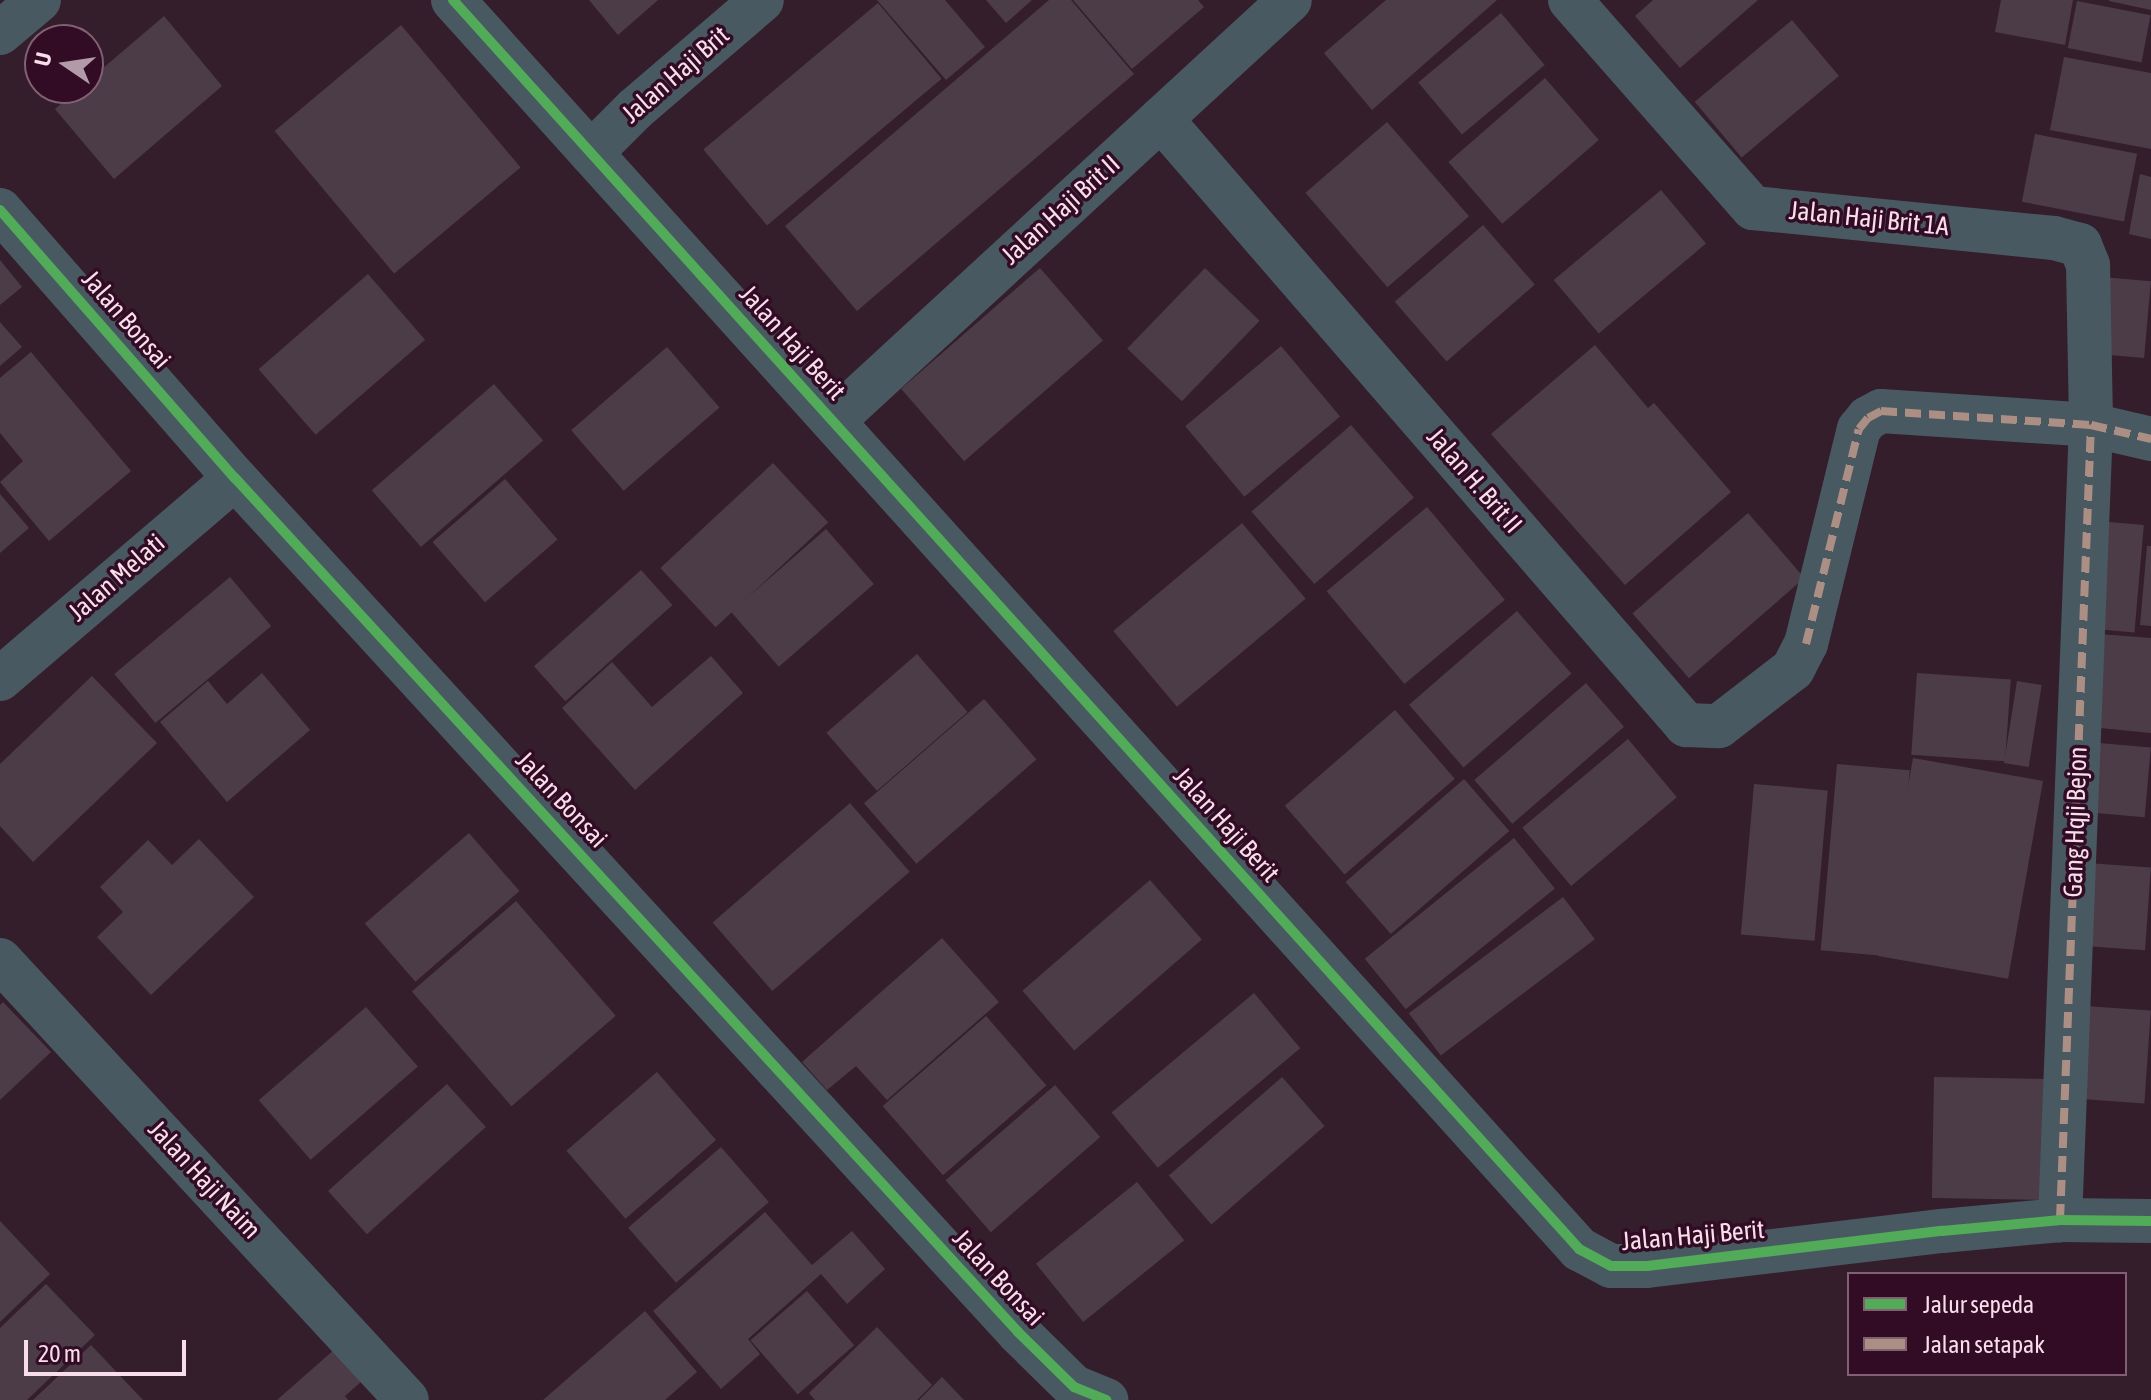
<!DOCTYPE html>
<html>
<head>
<meta charset="utf-8">
<style>
	body { margin:0 }
	#map { position:relative; width:2151px; height:1400px; overflow:hidden; background:#341e2c; font-family:"Asap Condensed",sans-serif }
	div>[style] { position:absolute }
	.building>* { inset:0; background:#4c3c48; transform-origin:0 0 }
	.minor>* { height:44px; margin:-22px; padding:0 22px; transform-origin:22px; border-radius:22px; background:#495962 }
	.quiet>* { height:8px; margin-top:-4px; transform-origin:0; background:repeating-linear-gradient(90deg,#ac8f84 0 16px,transparent 0 24px) }
	.cycleway>* { height:10px; margin:-5px; padding:0 5px; transform-origin:5px; border-radius:5px; background:#51ab58 }
	span { translate:-50% -50%; white-space:nowrap; text-align:center; line-height:1.15; -webkit-text-stroke:7px #310c24; paint-order:stroke }
	.street-label { font-size:26px; color:#f8ddeb }
	.legend { position:absolute; left:1847px; top:1272px; width:280px; height:104px; box-sizing:border-box; background:#310c24; border:2px solid #816074; margin:0; padding:10px 14px; list-style:none; font-size:24px; color:#f8ddeb }
	.legend li { display:flex; align-items:center; gap:16px; height:40px }
	.legend b { width:40px; border:2px solid #816074 }
	.north { position:absolute; left:24px; top:24px; width:80px; height:80px; box-sizing:border-box; background:#310c24; border:2px solid #816074; border-radius:50%; rotate:283deg; font-size:22px; font-weight:700; line-height:32px; text-align:center; color:#f8ddeb }
	.north::after { content:''; display:block; margin:auto; width:28px; height:36px; background:#b39aa8; clip-path:polygon(50% 0,100% 100%,50% 72%,0 100%) }
	.scale { position:absolute; left:24px; top:1340px; width:162px; height:36px; box-sizing:border-box; border:4px solid #f8ddeb; border-top:0; padding-left:10px; font-size:24px; line-height:28px; white-space:nowrap; color:#f8ddeb; -webkit-text-stroke:6px #310c24; paint-order:stroke }
</style>
</head>
<body>
<div id="map">
	<div class="building">
		<i style="clip-path:polygon(589px 0,658px 0,618px 35px)"></i>
		<i style="clip-path:polygon(877px 0,945px 0,985px 47px,946px 80px)"></i>
		<i style="clip-path:polygon(986px 0,1032px 0,1006px 23px)"></i>
		<i style="clip-path:polygon(1049px 0,1071px 0,1134px 74px,857px 311px,785px 226px)"></i>
		<i style="clip-path:polygon(1073px 0,1198px 0,1204px 7px,1132px 69px)"></i>
		<i style="clip-path:polygon(1386px 0,1497px 0,1372px 110px,1324px 53px)"></i>
		<i style="clip-path:polygon(1653px 0,1758px 0,1680px 68px,1635px 16px)"></i>
		<i style="clip-path:polygon(2001px 0,2073px 0,2065px 45px,1995px 32px)"></i>
		<i style="clip-path:polygon(2109px 0,2151px 0,2151px 10px,2109px 1px)"></i>
		<i style="left:2077px;top:1px;width:75px;height:48px;rotate:11deg"></i>
		<i style="left:878px;top:3px;width:99px;height:228px;rotate:50deg"></i>
		<i style="left:1501px;top:13px;width:68px;height:108px;rotate:50deg"></i>
		<i style="clip-path:polygon(164px 16px,222px 86px,114px 179px,55px 109px,80px 88px,88px 88px,88px 81px)"></i>
		<i style="left:1792px;top:20px;width:73px;height:127px;rotate:50deg"></i>
		<i style="left:401px;top:25px;width:186px;height:165px;rotate:50deg"></i>
		<i style="clip-path:polygon(2064px 57px,2151px 73px,2151px 149px,2050px 130px)"></i>
		<i style="left:1545px;top:78px;width:82px;height:128px;rotate:49deg"></i>
		<i style="left:1387px;top:122px;width:125px;height:108px;rotate:49deg"></i>
		<i style="left:2035px;top:134px;width:104px;height:69px;rotate:11deg"></i>
		<i style="clip-path:polygon(2140px 174px,2151px 177px,2151px 239px,2129px 234px)"></i>
		<i style="left:1661px;top:190px;width:70px;height:140px;rotate:50deg"></i>
		<i style="left:1483px;top:225px;width:79px;height:117px;rotate:49deg"></i>
		<i style="clip-path:polygon(0 260px,22px 287px,0 305px)"></i>
		<i style="left:1040px;top:268px;width:96px;height:184px;rotate:49deg"></i>
		<i style="left:1205px;top:268px;width:76px;height:112px;rotate:44deg"></i>
		<i style="left:368px;top:274px;width:87px;height:145px;rotate:49deg"></i>
		<i style="left:2102px;top:277px;width:49px;height:77px;rotate:5deg"></i>
		<i style="clip-path:polygon(0 322px,22px 347px,0 366px)"></i>
		<i style="clip-path:polygon(1595px 345px,1648px 408px,1654px 403px,1731px 492px,1625px 585px,1491px 434px)"></i>
		<i style="left:1281px;top:346px;width:92px;height:125px;rotate:50deg"></i>
		<i style="left:667px;top:347px;width:80px;height:127px;rotate:49deg"></i>
		<i style="clip-path:polygon(31px 352px,131px 471px,49px 541px,0 482px,23px 461px,0 433px,0 378px)"></i>
		<i style="left:494px;top:384px;width:75px;height:162px;rotate:49deg"></i>
		<i style="left:1351px;top:425px;width:96px;height:132px;rotate:49deg"></i>
		<i style="left:773px;top:463px;width:81px;height:154px;rotate:47deg"></i>
		<i style="left:505px;top:479px;width:80px;height:96px;rotate:49deg"></i>
		<i style="clip-path:polygon(0 494px,29px 528px,0 553px)"></i>
		<i style="left:1427px;top:507px;width:121px;height:131px;rotate:50deg"></i>
		<i style="left:1748px;top:513px;width:86px;height:153px;rotate:49deg"></i>
		<i style="left:2098px;top:521px;width:46px;height:108px;rotate:5deg"></i>
		<i style="left:1242px;top:523px;width:99px;height:168px;rotate:50deg"></i>
		<i style="left:826px;top:529px;width:73px;height:126px;rotate:49deg"></i>
		<i style="clip-path:polygon(2147px 546px,2151px 546px,2151px 626px,2140px 625px)"></i>
		<i style="left:641px;top:570px;width:47px;height:144px;rotate:48deg"></i>
		<i style="left:230px;top:577px;width:64px;height:151px;rotate:50deg"></i>
		<i style="left:1517px;top:611px;width:83px;height:143px;rotate:49deg"></i>
		<i style="clip-path:polygon(2099px 634px,2151px 638px,2151px 733px,2090px 727px)"></i>
		<i style="left:917px;top:654px;width:77px;height:120px;rotate:49deg"></i>
		<i style="clip-path:polygon(711px 656px,743px 693px,635px 790px,562px 708px,612px 662px,652px 707px)"></i>
		<i style="clip-path:polygon(262px 673px,310px 730px,227px 802px,160px 722px,208px 681px,227px 704px)"></i>
		<i style="left:1917px;top:673px;width:94px;height:82px;rotate:4deg"></i>
		<i style="clip-path:polygon(92px 676px,157px 743px,33px 862px,0 826px,0 764px)"></i>
		<i style="left:2017px;top:681px;width:25px;height:83px;rotate:9deg"></i>
		<i style="left:1586px;top:683px;width:58px;height:148px;rotate:49deg"></i>
		<i style="left:984px;top:699px;width:80px;height:159px;rotate:49deg"></i>
		<i style="left:1395px;top:710px;width:91px;height:146px;rotate:49deg"></i>
		<i style="left:1628px;top:739px;width:76px;height:138px;rotate:50deg"></i>
		<i style="left:2088px;top:742px;width:63px;height:70px;rotate:5deg"></i>
		<i style="left:1913px;top:758px;width:132px;height:201px;rotate:10deg"></i>
		<i style="left:1837px;top:764px;width:73px;height:187px;rotate:5deg"></i>
		<i style="left:1464px;top:779px;width:69px;height:157px;rotate:49deg"></i>
		<i style="left:1754px;top:784px;width:74px;height:151px;rotate:5deg"></i>
		<i style="left:850px;top:803px;width:91px;height:182px;rotate:49deg"></i>
		<i style="left:469px;top:833px;width:77px;height:138px;rotate:49deg"></i>
		<i style="left:1514px;top:838px;width:65px;height:192px;rotate:51deg"></i>
		<i style="clip-path:polygon(199px 839px,254px 897px,151px 995px,97px 937px,123px 912px,100px 887px,148px 840px,172px 865px)"></i>
		<i style="left:2087px;top:863px;width:64px;height:83px;rotate:4deg"></i>
		<i style="left:1150px;top:880px;width:79px;height:169px;rotate:49deg"></i>
		<i style="left:1563px;top:897px;width:53px;height:193px;rotate:53deg"></i>
		<i style="left:516px;top:901px;width:152px;height:138px;rotate:49deg"></i>
		<i style="clip-path:polygon(942px 938px,999px 1002px,887px 1100px,856px 1066px,827px 1090px,802px 1062px)"></i>
		<i style="left:1254px;top:993px;width:72px;height:186px;rotate:50deg"></i>
		<i style="clip-path:polygon(3px 1002px,51px 1052px,0 1100px,0 1005px)"></i>
		<i style="left:2085px;top:1006px;width:66px;height:93px;rotate:4deg"></i>
		<i style="left:366px;top:1007px;width:79px;height:142px;rotate:49deg"></i>
		<i style="left:986px;top:1016px;width:92px;height:137px;rotate:49deg"></i>
		<i style="left:657px;top:1072px;width:90px;height:120px;rotate:49deg"></i>
		<i style="left:1282px;top:1077px;width:65px;height:150px;rotate:49deg"></i>
		<i style="left:1934px;top:1077px;width:116px;height:121px;rotate:1deg"></i>
		<i style="left:447px;top:1084px;width:58px;height:160px;rotate:48deg"></i>
		<i style="left:1055px;top:1085px;width:69px;height:145px;rotate:49deg"></i>
		<i style="left:721px;top:1147px;width:73px;height:123px;rotate:49deg"></i>
		<i style="left:1137px;top:1182px;width:75px;height:130px;rotate:51deg"></i>
		<i style="clip-path:polygon(765px 1212px,812px 1265px,852px 1231px,885px 1269px,847px 1304px,821px 1274px,748px 1339px,760px 1354px,721px 1389px,653px 1311px)"></i>
		<i style="clip-path:polygon(0 1221px,50px 1274px,0 1322px)"></i>
		<i style="clip-path:polygon(46px 1284px,95px 1335px,27px 1400px,0 1400px,0 1328px)"></i>
		<i style="left:807px;top:1291px;width:72px;height:75px;rotate:49deg"></i>
		<i style="clip-path:polygon(645px 1311px,697px 1372px,665px 1400px,543px 1400px)"></i>
		<i style="clip-path:polygon(877px 1327px,932px 1385px,917px 1400px,815px 1400px,809px 1393px)"></i>
		<i style="clip-path:polygon(344px 1341px,371px 1373px,345px 1396px,348px 1400px,277px 1400px)"></i>
		<i style="clip-path:polygon(91px 1345px,143px 1400px,33px 1400px)"></i>
		<i style="clip-path:polygon(942px 1377px,964px 1400px,919px 1400px)"></i>
	</div>
	<div class="minor">
		<i style="left:453px;top:0;width:1682px;rotate:47.96deg"></i>
		<i style="left:1579px;top:1249px;width:36px;rotate:28deg"></i>
		<i style="left:1611px;top:1266px;width:36px"></i>
		<i style="left:1647px;top:1266px;width:297px;rotate:-6.8deg"></i>
		<i style="left:1942px;top:1231px;width:119px;rotate:-5.3deg"></i>
		<i style="left:2060px;top:1220px;width:91px;rotate:0.6deg"></i>
		<i style="left:1570px;top:0;width:277px;rotate:48.7deg"></i>
		<i style="left:1753px;top:208px;width:302px;rotate:5.7deg"></i>
		<i style="left:2054px;top:238px;width:27px;rotate:15deg"></i>
		<i style="left:2080px;top:245px;width:22px;rotate:68deg"></i>
		<i style="left:2088px;top:265px;width:160px;rotate:88.9deg"></i>
		<i style="left:2091px;top:425px;width:796px;rotate:92.23deg"></i>
		<i style="left:0;top:33px;width:51px;rotate:-40.2deg"></i>
		<i style="left:1161px;top:119px;width:802px;rotate:49.1deg"></i>
		<i style="left:1686px;top:725px;width:33px;rotate:2deg"></i>
		<i style="left:1719px;top:726px;width:93px;rotate:-37.6deg"></i>
		<i style="left:1793px;top:669px;width:28px;rotate:-63deg"></i>
		<i style="left:1806px;top:644px;width:221px;rotate:-76.2deg"></i>
		<i style="left:1859px;top:429px;width:14px;rotate:-51deg"></i>
		<i style="left:1868px;top:418px;width:15px;rotate:-28deg"></i>
		<i style="left:1881px;top:411px;width:210px;rotate:3.8deg"></i>
		<i style="left:2091px;top:425px;width:62px;rotate:13.1deg"></i>
		<i style="left:591px;top:153px;width:62px;rotate:-45deg"></i>
		<i style="left:635px;top:109px;width:167px;rotate:-40.6deg"></i>
		<i style="left:0;top:210px;width:356px;rotate:48.8deg"></i>
		<i style="left:235px;top:478px;width:1159px;rotate:47.48deg"></i>
		<i style="left:1018px;top:1332px;width:78px;rotate:44.5deg"></i>
		<i style="left:1074px;top:1387px;width:35px;rotate:22deg"></i>
		<i style="left:833px;top:421px;width:621px;rotate:-42.65deg"></i>
		<i style="left:0;top:679px;width:309px;rotate:-40.5deg"></i>
		<i style="left:0;top:960px;width:599px;rotate:47.23deg"></i>
	</div>
	<div class="quiet">
		<i style="left:1806px;top:644px;width:221px;rotate:-76.2deg"></i>
		<i style="left:1859px;top:429px;width:14px;rotate:-51deg"></i>
		<i style="left:1868px;top:418px;width:15px;rotate:-28deg"></i>
		<i style="left:1881px;top:411px;width:210px;rotate:3.8deg"></i>
		<i style="left:2091px;top:425px;width:62px;rotate:13.1deg"></i>
		<i style="left:2060px;top:1220px;width:796px;rotate:-87.77deg"></i>
	</div>
	<div class="cycleway">
		<i style="left:453px;top:0;width:1682px;rotate:47.96deg"></i>
		<i style="left:1579px;top:1249px;width:36px;rotate:28deg"></i>
		<i style="left:1611px;top:1266px;width:36px"></i>
		<i style="left:1647px;top:1266px;width:297px;rotate:-6.8deg"></i>
		<i style="left:1942px;top:1231px;width:119px;rotate:-5.3deg"></i>
		<i style="left:2060px;top:1220px;width:91px;rotate:0.6deg"></i>
		<i style="left:0;top:210px;width:356px;rotate:48.8deg"></i>
		<i style="left:235px;top:478px;width:1159px;rotate:47.48deg"></i>
		<i style="left:1018px;top:1332px;width:78px;rotate:44.5deg"></i>
		<i style="left:1074px;top:1387px;width:35px;rotate:22deg"></i>
	</div>
	<div class="street-label">
		<span style="left:676px;top:75px;rotate:-41deg">Jalan Haji Brit</span>
		<span style="left:1061px;top:210px;rotate:-42deg">Jalan Haji Brit II</span>
		<span style="left:1869px;top:219px;rotate:6deg">Jalan Haji Brit 1A</span>
		<span style="left:126px;top:320px;rotate:49deg">Jalan Bonsai</span>
		<span style="left:792px;top:343px;rotate:48deg">Jalan Haji Berit</span>
		<span style="left:1474px;top:481px;rotate:49deg">Jalan H. Brit II</span>
		<span style="left:117px;top:578px;rotate:-41deg">Jalan Melati</span>
		<span style="left:561px;top:800px;rotate:47deg">Jalan Bonsai</span>
		<span style="left:2076px;top:822px;rotate:-88deg">Gang Hqji Bejon</span>
		<span style="left:1226px;top:825px;rotate:48deg">Jalan Haji Berit</span>
		<span style="left:204px;top:1180px;rotate:47deg">Jalan Haji Naim</span>
		<span style="left:1693px;top:1236px;rotate:-5deg">Jalan Haji Berit</span>
		<span style="left:998px;top:1278px;rotate:47deg">Jalan Bonsai</span>
	</div>
	<ul class="legend">
	<li><b style="height:10px;background:#51ab58"></b>Jalur sepeda</li>
	<li><b style="height:10px;background:#ac8f84"></b>Jalan setapak</li>
	</ul>
	<div class="north">U</div>
	<div class="scale">20 m</div>
</div>
</body>
</html>
